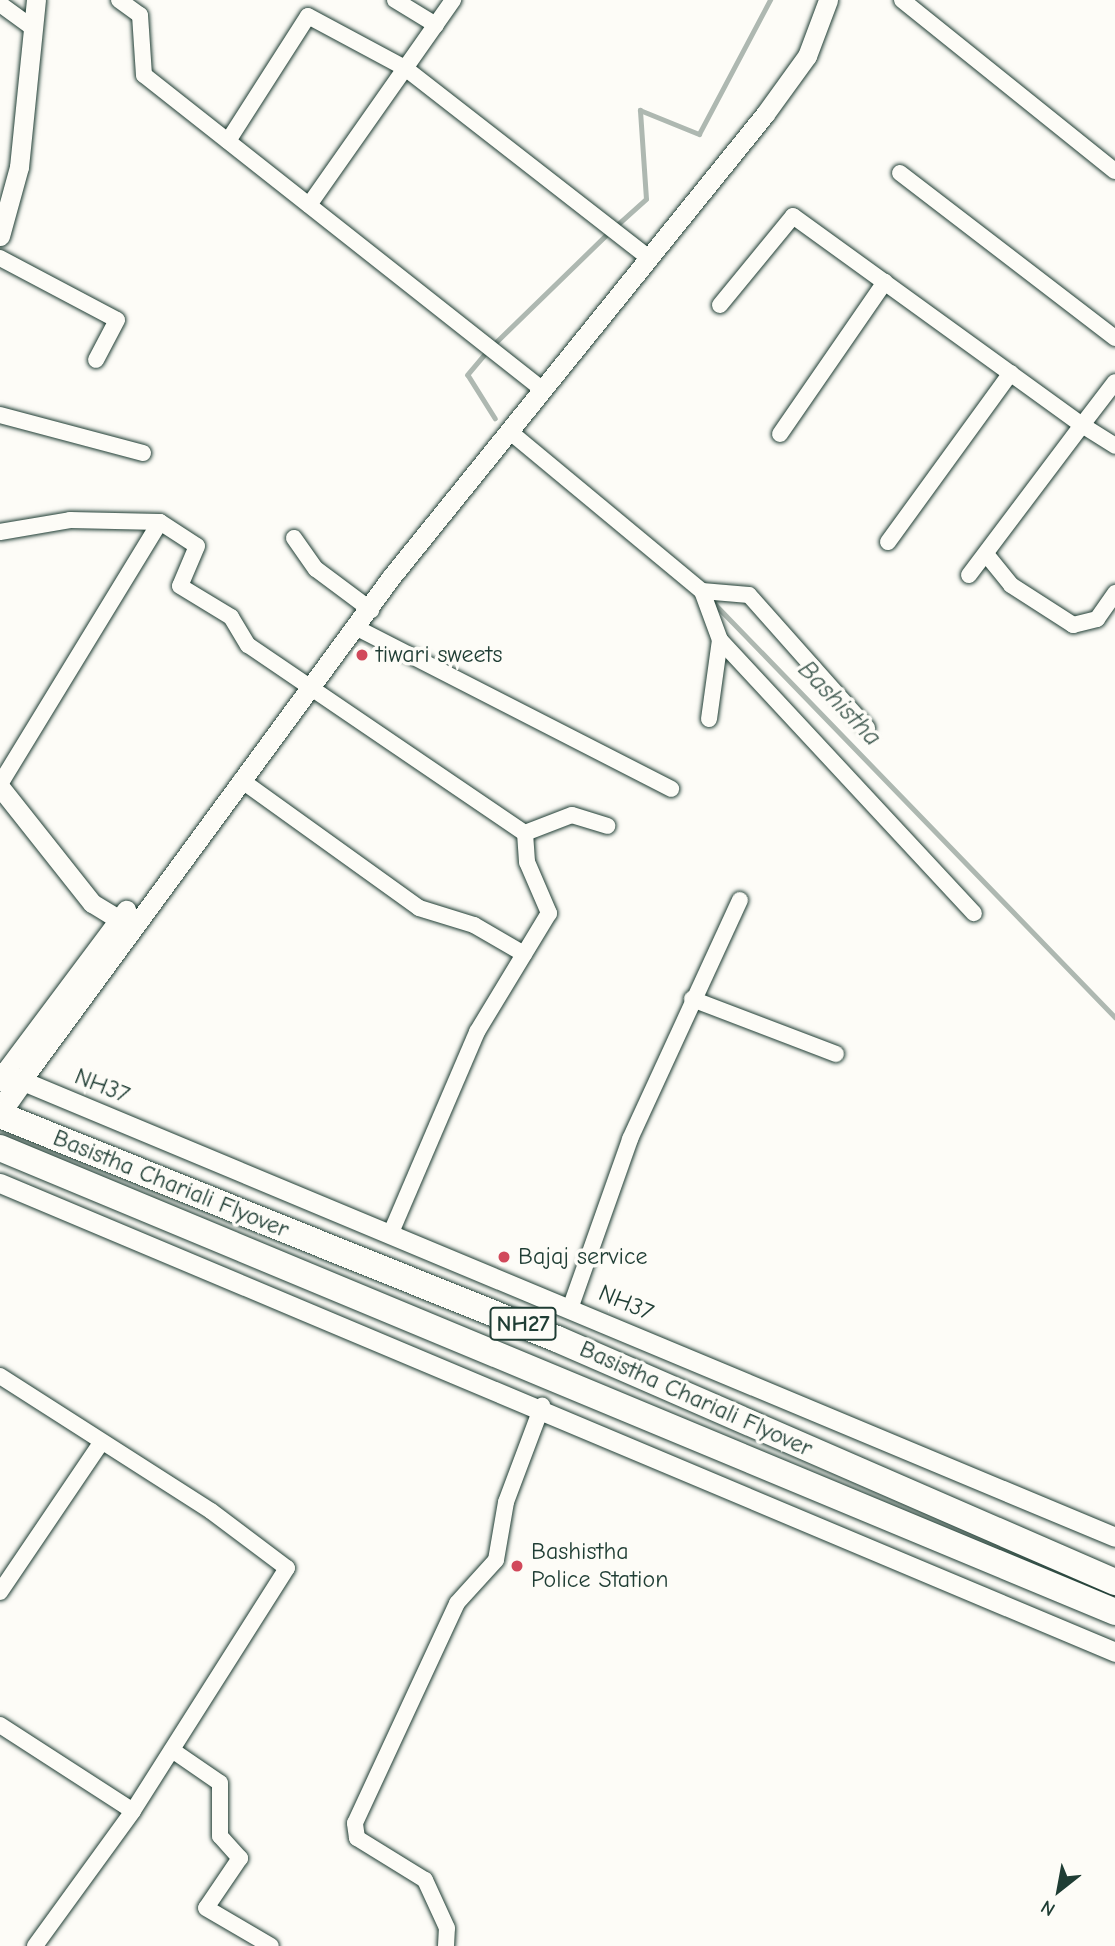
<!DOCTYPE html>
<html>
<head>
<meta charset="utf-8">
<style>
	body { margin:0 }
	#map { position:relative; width:1115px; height:1946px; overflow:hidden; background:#fdfcf7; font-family:"Comic Neue",sans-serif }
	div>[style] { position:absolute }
	.stream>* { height:4.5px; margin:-2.25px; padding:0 2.25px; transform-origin:2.25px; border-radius:2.25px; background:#aeb8b1 }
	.roads { filter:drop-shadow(0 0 2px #1f3d34) drop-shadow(0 0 2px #1f3d34) }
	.minor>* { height:16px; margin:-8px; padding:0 8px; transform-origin:8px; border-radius:8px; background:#fdfcf7 }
	.tertiary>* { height:19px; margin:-9.5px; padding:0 9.5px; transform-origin:9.5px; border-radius:9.5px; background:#fdfcf7 }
	.secondary>* { height:23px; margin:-11.5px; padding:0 11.5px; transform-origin:11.5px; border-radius:11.5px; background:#fdfcf7 }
	.trunk>* { height:26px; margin:-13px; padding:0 13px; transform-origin:13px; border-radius:13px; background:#fdfcf7 }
	.dots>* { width:19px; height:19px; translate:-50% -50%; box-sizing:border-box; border:4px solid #fdfcf7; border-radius:50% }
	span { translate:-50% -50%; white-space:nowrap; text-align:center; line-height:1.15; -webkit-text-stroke:7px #fdfcf7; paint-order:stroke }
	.shield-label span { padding:2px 5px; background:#fdfcf7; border:2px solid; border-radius:5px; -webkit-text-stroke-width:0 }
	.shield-label { font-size:23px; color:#1f3d34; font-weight:700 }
	.poi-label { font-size:24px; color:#1f3d34 }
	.left { translate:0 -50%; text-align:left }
	.street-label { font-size:24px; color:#1f3d34 }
	.water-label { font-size:26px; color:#435c53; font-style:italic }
	.north { position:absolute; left:1024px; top:1855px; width:70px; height:70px; -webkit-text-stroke:5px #fdfcf7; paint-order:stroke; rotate:211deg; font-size:19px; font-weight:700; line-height:28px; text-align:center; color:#1f3d34 }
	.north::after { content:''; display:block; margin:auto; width:24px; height:32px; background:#1f3d34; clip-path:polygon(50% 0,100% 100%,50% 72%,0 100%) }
</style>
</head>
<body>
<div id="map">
	<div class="stream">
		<i style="left:616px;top:226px;width:40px;rotate:-42deg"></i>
		<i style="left:646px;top:199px;width:89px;rotate:-93.9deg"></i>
		<i style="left:640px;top:110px;width:64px;rotate:22.1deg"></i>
		<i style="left:699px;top:134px;width:152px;rotate:-62.1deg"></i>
		<i style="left:493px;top:345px;width:162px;rotate:-44.2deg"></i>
		<i style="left:487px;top:352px;width:30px;rotate:130deg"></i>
		<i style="left:468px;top:375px;width:51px;rotate:57.9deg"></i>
		<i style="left:713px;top:602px;width:578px;rotate:45.91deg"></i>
	</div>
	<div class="roads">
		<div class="minor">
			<i style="left:119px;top:0;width:26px;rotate:36deg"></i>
			<i style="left:140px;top:15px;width:60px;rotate:86.2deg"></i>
			<i style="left:144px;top:75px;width:508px;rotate:38.29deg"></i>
			<i style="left:395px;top:0;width:48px;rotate:31.4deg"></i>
			<i style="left:902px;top:0;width:273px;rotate:38.8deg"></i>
			<i style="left:0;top:4px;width:39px;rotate:36deg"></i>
			<i style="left:228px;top:141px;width:148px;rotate:-57.4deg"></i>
			<i style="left:308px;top:16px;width:110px;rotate:28.2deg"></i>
			<i style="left:405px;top:68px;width:309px;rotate:37.9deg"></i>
			<i style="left:900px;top:173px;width:271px;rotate:37.5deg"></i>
			<i style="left:309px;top:205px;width:251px;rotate:-54.9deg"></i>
			<i style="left:0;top:258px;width:132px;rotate:27.9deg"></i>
			<i style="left:117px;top:320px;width:45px;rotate:117.7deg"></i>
			<i style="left:720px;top:305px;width:115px;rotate:-50.6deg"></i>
			<i style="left:793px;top:216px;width:357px;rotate:35.9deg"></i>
			<i style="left:1082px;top:425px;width:54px;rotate:-52.5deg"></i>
			<i style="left:0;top:415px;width:148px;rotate:14.9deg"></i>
			<i style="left:509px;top:431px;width:251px;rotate:39.7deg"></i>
			<i style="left:780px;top:434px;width:185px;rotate:-55.4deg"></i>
			<i style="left:160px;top:522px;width:44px;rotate:33deg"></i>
			<i style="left:197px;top:546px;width:43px;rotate:113deg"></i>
			<i style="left:180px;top:586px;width:60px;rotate:31.3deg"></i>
			<i style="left:231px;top:617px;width:33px;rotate:59deg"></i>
			<i style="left:248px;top:645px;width:335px;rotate:34.2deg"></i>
			<i style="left:525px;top:833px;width:29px;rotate:86deg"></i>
			<i style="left:527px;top:862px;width:56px;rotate:66.7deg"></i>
			<i style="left:549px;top:913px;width:139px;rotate:121.2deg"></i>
			<i style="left:477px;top:1032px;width:215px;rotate:113.2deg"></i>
			<i style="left:0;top:532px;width:71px;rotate:-9.7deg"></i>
			<i style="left:70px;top:520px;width:90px;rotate:1.3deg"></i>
			<i style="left:160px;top:522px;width:307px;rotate:121.4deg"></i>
			<i style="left:294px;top:538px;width:38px;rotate:55deg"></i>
			<i style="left:316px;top:569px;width:69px;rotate:36.7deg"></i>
			<i style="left:888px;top:542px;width:209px;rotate:-54deg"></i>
			<i style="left:986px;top:554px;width:40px;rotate:51deg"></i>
			<i style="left:1011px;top:585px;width:74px;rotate:32.8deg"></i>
			<i style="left:1073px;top:625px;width:25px;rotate:-14deg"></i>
			<i style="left:1097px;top:619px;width:32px;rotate:-55deg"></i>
			<i style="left:969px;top:575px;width:188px;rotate:-53deg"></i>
			<i style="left:1082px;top:425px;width:39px;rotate:32deg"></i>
			<i style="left:357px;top:628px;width:353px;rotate:27.1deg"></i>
			<i style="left:720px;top:640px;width:373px;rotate:47.1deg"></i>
			<i style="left:709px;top:719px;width:80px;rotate:-82.1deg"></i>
			<i style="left:720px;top:640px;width:52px;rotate:-110.2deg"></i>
			<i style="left:702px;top:591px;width:47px;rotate:4.9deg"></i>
			<i style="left:749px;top:595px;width:178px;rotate:48.4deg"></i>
			<i style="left:241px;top:780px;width:219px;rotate:35.7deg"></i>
			<i style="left:419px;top:908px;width:58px;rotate:17.2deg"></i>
			<i style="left:474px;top:925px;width:58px;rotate:30.1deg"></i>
			<i style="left:525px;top:833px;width:50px;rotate:-21deg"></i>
			<i style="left:572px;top:815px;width:37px;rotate:17deg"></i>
			<i style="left:692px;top:999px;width:154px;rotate:20.9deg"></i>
			<i style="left:571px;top:1306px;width:177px;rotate:-70.5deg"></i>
			<i style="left:630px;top:1139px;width:263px;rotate:-65.3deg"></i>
			<i style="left:0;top:1376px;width:250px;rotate:32.6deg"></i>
			<i style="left:211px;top:1511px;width:95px;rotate:36.9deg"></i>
			<i style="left:287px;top:1568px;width:288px;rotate:122.4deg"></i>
			<i style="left:133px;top:1811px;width:167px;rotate:126deg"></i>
			<i style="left:0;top:1592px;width:180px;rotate:-55.9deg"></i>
			<i style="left:0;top:1725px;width:158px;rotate:32.9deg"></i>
			<i style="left:172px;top:1750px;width:58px;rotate:34.5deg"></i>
			<i style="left:220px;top:1783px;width:53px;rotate:90deg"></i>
			<i style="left:220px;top:1836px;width:30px;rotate:48deg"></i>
			<i style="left:240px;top:1858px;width:60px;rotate:124.2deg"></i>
			<i style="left:206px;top:1908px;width:75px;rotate:30.3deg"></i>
			<i style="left:446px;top:1946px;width:18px;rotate:-87deg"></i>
			<i style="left:447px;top:1928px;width:53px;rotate:-114.6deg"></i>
			<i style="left:425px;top:1880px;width:80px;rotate:-148.3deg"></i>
			<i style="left:357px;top:1838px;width:15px;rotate:-98deg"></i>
			<i style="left:355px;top:1823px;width:242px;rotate:-65.1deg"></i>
			<i style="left:457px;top:1603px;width:58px;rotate:-47.8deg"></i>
			<i style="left:496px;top:1560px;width:59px;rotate:-80.2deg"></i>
			<i style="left:506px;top:1502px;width:103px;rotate:-69.4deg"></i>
		</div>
		<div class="tertiary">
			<i style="left:0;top:236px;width:72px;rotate:-74.6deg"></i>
			<i style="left:19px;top:167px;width:168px;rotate:-84.2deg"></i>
			<i style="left:0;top:787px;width:148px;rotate:51.6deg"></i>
			<i style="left:92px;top:903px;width:42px;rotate:31.4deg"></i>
			<i style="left:4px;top:1073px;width:204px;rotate:-53.2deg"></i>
			<i style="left:11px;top:1076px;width:1196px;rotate:22.66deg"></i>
			<i style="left:22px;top:1080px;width:625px;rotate:-53.72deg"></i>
			<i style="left:392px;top:576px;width:594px;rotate:-51.08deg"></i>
			<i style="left:765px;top:114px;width:72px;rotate:-54.1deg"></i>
			<i style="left:807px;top:56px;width:60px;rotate:-69.4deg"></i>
			<i style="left:0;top:1183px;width:1210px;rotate:22.81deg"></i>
		</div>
		<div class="secondary">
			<i style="left:0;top:1079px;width:7px;rotate:-56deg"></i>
			<i style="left:0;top:1111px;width:38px;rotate:-55deg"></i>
		</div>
		<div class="trunk">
			<i style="left:0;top:1115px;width:600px;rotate:21.91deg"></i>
			<i style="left:557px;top:1339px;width:609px;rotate:23.53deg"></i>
			<i style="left:0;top:1148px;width:1208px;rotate:22.59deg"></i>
		</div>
	</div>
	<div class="dots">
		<i style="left:362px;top:655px;background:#d1495b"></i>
		<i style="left:504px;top:1257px;background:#d1495b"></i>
		<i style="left:517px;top:1566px;background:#d1495b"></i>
	</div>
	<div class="shield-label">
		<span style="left:523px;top:1324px">NH27</span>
	</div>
	<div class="poi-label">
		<span class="left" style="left:376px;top:655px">tiwari sweets</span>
		<span class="left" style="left:518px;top:1257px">Bajaj service</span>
		<span class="left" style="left:531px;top:1566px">Bashistha<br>Police Station</span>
	</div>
	<div class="street-label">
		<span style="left:102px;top:1086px;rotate:22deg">NH37</span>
		<span style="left:171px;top:1184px;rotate:22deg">Basistha Chariali Flyover</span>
		<span style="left:626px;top:1303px;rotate:23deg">NH37</span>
		<span style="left:696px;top:1399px;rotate:24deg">Basistha Chariali Flyover</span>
	</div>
	<div class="water-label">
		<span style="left:839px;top:704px;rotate:46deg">Bashistha</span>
	</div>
	<div class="north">N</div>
</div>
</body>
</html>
